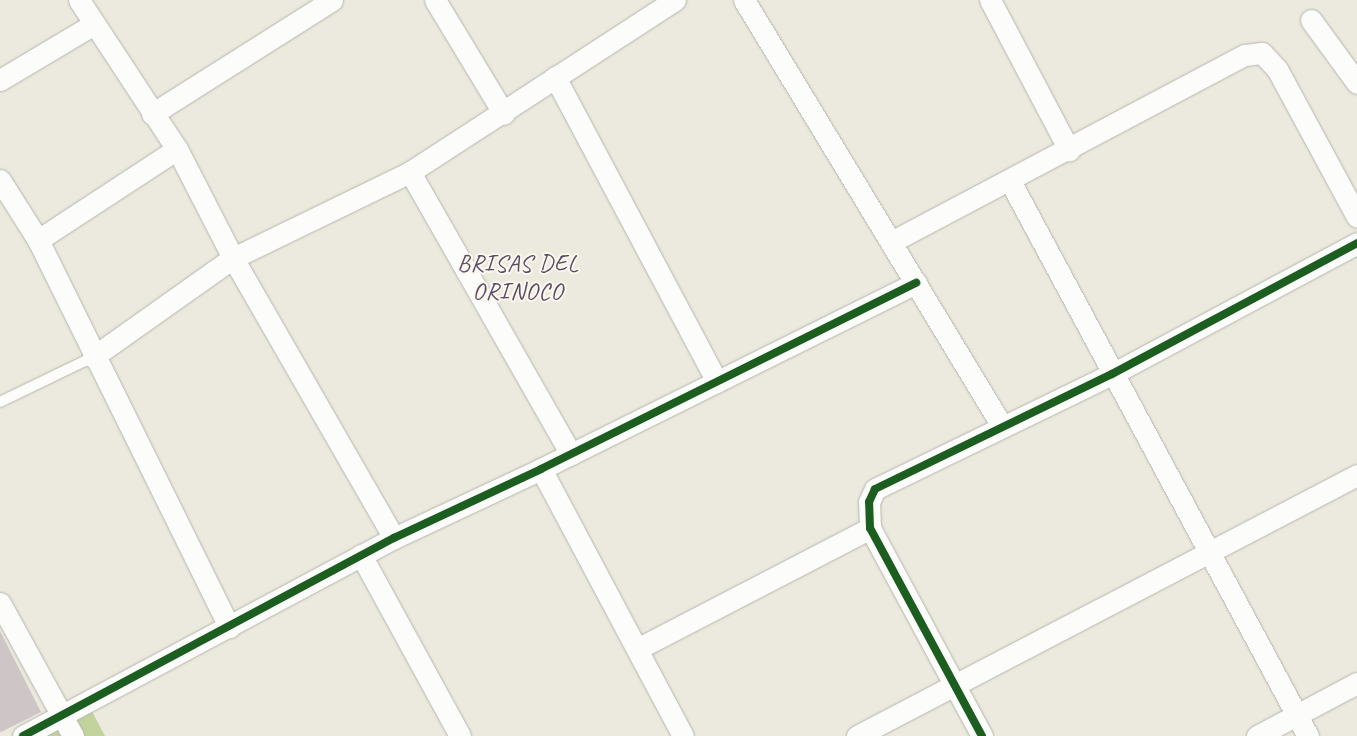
<!DOCTYPE html>
<html>
<head>
<meta charset="utf-8">
<style>
	body { margin:0 }
	#map { position:relative; width:1357px; height:736px; overflow:hidden; background:#eceade; font-family:Caveat,sans-serif }
	div>[style] { position:absolute }
	.green>* { inset:0; background:#c2d39e }
	.building>* { inset:0; background:#cec5c6 }
	.roads { filter:drop-shadow(0 0 1px #b6b5af) drop-shadow(0 0 1px #b6b5af) }
	.lane>* { height:10px; margin:-5px; padding:0 5px; transform-origin:5px; border-radius:5px; background:#fcfcfa }
	.street>* { height:21px; margin:-10.5px; padding:0 10.5px; transform-origin:10.5px; border-radius:10.5px; background:#fcfcfa }
	.cycleway>* { height:8px; margin:-4px; padding:0 4px; transform-origin:4px; border-radius:4px; background:#1b5e20 }
	span { translate:-50% -50%; white-space:nowrap; text-align:center; line-height:1.15; -webkit-text-stroke:4px #fbf7ec; paint-order:stroke }
	.quarter-label { font-size:24px; color:#5a4c68; letter-spacing:1px }
</style>
</head>
<body>
<div id="map">
	<div class="green">
		<i style="clip-path:polygon(88px 704px,105px 736px,23px 736px)"></i>
	</div>
	<div class="building">
		<i style="clip-path:polygon(0 631px,41px 712px,1px 732px,0 731px)"></i>
	</div>
	<div class="roads">
		<div class="lane">
			<i style="left:0;top:402px;width:103px;rotate:-25.8deg"></i>
		</div>
		<div class="street">
			<i style="left:79px;top:0;width:178px;rotate:56.7deg"></i>
			<i style="left:177px;top:149px;width:123px;rotate:62.8deg"></i>
			<i style="left:233px;top:258px;width:323px;rotate:60.1deg"></i>
			<i style="left:435px;top:0;width:133px;rotate:58.8deg"></i>
			<i style="left:744px;top:0;width:499px;rotate:58.8deg"></i>
			<i style="left:990px;top:0;width:170px;rotate:62.2deg"></i>
			<i style="left:1311px;top:20px;width:78px;rotate:53.9deg"></i>
			<i style="left:555px;top:77px;width:345px;rotate:62deg"></i>
			<i style="left:0;top:80px;width:109px;rotate:-30.8deg"></i>
			<i style="left:152px;top:114px;width:213px;rotate:-32.3deg"></i>
			<i style="left:410px;top:172px;width:325px;rotate:60.3deg"></i>
			<i style="left:0;top:180px;width:71px;rotate:57.7deg"></i>
			<i style="left:38px;top:240px;width:432px;rotate:63.7deg"></i>
			<i style="left:1010px;top:181px;width:630px;rotate:61.77deg"></i>
			<i style="left:38px;top:240px;width:166px;rotate:-33.2deg"></i>
			<i style="left:893px;top:241px;width:398px;rotate:-27.9deg"></i>
			<i style="left:1245px;top:55px;width:17px;rotate:-7deg"></i>
			<i style="left:1262px;top:53px;width:22px;rotate:47deg"></i>
			<i style="left:1277px;top:69px;width:168px;rotate:61.6deg"></i>
			<i style="left:93px;top:357px;width:171px;rotate:-35.3deg"></i>
			<i style="left:233px;top:258px;width:197px;rotate:-25.9deg"></i>
			<i style="left:410px;top:172px;width:316px;rotate:-33deg"></i>
			<i style="left:541px;top:469px;width:302px;rotate:62deg"></i>
			<i style="left:361px;top:555px;width:206px;rotate:61.3deg"></i>
			<i style="left:0;top:603px;width:152px;rotate:61.2deg"></i>
			<i style="left:637px;top:649px;width:263px;rotate:-27.4deg"></i>
			<i style="left:23px;top:736px;width:421px;rotate:-28.1deg"></i>
			<i style="left:394px;top:538px;width:162px;rotate:-25.1deg"></i>
			<i style="left:541px;top:469px;width:419px;rotate:-26.4deg"></i>
			<i style="left:857px;top:736px;width:564px;rotate:-27.56deg"></i>
			<i style="left:982px;top:736px;width:236px;rotate:-118.3deg"></i>
			<i style="left:870px;top:528px;width:26px;rotate:-92deg"></i>
			<i style="left:869px;top:502px;width:14px;rotate:-65deg"></i>
			<i style="left:875px;top:489px;width:263px;rotate:-25.9deg"></i>
			<i style="left:1112px;top:374px;width:278px;rotate:-28.1deg"></i>
			<i style="left:1257px;top:736px;width:113px;rotate:-27.9deg"></i>
		</div>
	</div>
	<div class="cycleway">
		<i style="left:23px;top:736px;width:421px;rotate:-28.1deg"></i>
		<i style="left:394px;top:538px;width:162px;rotate:-25.1deg"></i>
		<i style="left:541px;top:469px;width:419px;rotate:-26.4deg"></i>
		<i style="left:982px;top:736px;width:236px;rotate:-118.3deg"></i>
		<i style="left:870px;top:528px;width:26px;rotate:-92deg"></i>
		<i style="left:869px;top:502px;width:14px;rotate:-65deg"></i>
		<i style="left:875px;top:489px;width:263px;rotate:-25.9deg"></i>
		<i style="left:1112px;top:374px;width:278px;rotate:-28.1deg"></i>
	</div>
	<div class="quarter-label">
		<span style="left:518px;top:278px">BRISAS DEL<br>ORINOCO</span>
	</div>
</div>
</body>
</html>
